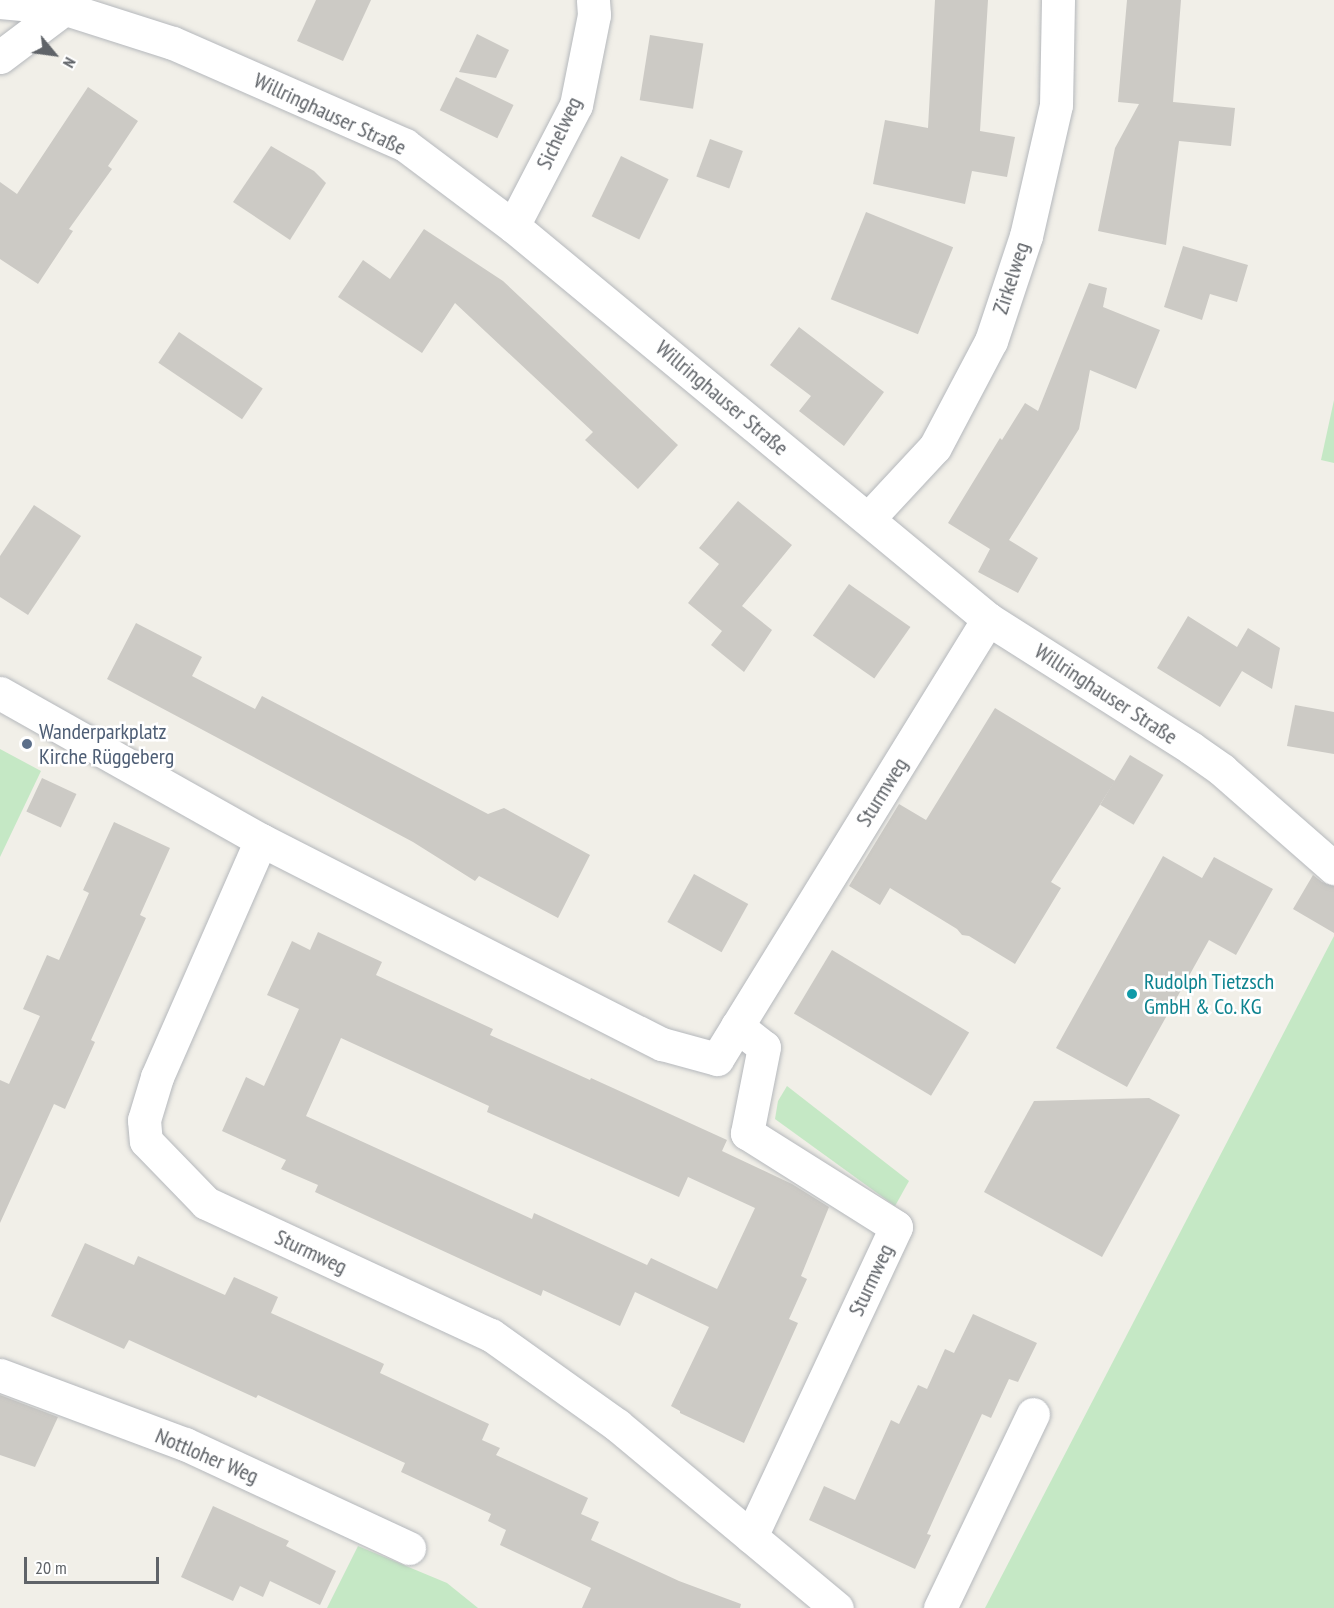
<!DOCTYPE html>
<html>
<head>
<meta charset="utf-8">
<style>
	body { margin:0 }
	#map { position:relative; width:1334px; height:1608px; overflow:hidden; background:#f1efe8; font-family:"PT Sans Narrow",sans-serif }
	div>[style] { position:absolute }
	.green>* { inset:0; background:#c5e8c5 }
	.building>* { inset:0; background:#cccac5; transform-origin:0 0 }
	.roads { filter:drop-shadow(0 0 2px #b5b8bc) drop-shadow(0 0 2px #b5b8bc) }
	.minor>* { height:33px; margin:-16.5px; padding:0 16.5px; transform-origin:16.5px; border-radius:16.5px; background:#fff }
	.dots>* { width:16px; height:16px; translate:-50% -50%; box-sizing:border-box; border:3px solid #fff; border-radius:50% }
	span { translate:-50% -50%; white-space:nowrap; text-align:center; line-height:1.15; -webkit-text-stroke:5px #fff; paint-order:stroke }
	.street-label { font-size:22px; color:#5f6368 }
	.service-label { font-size:22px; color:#4e5e75 }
	.left { translate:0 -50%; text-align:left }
	.culture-label { font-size:22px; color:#0d838f }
	.north { position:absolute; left:24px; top:24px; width:60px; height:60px; -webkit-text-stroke:4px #fff; paint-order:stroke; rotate:119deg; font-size:16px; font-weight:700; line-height:24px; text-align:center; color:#5f6368 }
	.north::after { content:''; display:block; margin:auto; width:21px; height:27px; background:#5f6368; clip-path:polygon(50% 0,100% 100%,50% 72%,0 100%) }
	.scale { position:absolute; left:24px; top:1557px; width:135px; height:27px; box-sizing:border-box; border:3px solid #5f6368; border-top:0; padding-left:8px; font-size:18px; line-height:21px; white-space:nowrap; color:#5f6368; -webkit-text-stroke:4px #fff; paint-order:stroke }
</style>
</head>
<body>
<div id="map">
	<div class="green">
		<i style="clip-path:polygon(1334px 400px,1334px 463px,1321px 460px)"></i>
		<i style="clip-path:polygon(0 749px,41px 771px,0 857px)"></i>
		<i style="clip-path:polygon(1334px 936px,1334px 1608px,985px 1608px)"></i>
		<i style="clip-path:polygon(787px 1086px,909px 1181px,895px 1206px,775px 1119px,778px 1101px)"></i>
		<i style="clip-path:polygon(358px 1546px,447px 1583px,478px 1608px,327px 1608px)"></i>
	</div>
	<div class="building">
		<i style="clip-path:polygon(316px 0,371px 0,343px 61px,297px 41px)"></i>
		<i style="clip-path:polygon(935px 0,988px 0,980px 131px,1015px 137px,1007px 177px,972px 171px,965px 204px,873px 184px,885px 120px,928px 128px)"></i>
		<i style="clip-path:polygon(1127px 0,1181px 0,1173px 102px,1235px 108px,1231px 146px,1179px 141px,1166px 245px,1098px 231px,1115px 148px,1139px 104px,1118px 102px)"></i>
		<i style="clip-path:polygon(477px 34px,509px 50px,496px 78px,459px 72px)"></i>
		<i style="left:650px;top:35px;width:54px;height:66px;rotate:9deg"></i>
		<i style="left:456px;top:77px;width:64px;height:37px;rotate:26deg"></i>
		<i style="clip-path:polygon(88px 87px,138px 121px,108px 166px,112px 169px,69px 229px,73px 231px,38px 284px,0 259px,0 182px,17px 194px)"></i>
		<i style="left:710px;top:139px;width:35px;height:40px;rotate:20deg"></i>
		<i style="clip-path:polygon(271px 146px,314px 171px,326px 183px,290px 240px,233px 202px)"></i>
		<i style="left:621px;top:156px;width:53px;height:67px;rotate:26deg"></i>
		<i style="left:866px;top:212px;width:94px;height:94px;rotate:22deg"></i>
		<i style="clip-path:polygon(424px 229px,503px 281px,678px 445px,638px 489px,585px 440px,593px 432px,455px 303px,422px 353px,338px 297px,363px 260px,390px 279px)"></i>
		<i style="clip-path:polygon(1183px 246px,1248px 265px,1237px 302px,1210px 294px,1202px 320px,1164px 307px)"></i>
		<i style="clip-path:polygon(1089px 283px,1107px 288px,1103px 307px,1160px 330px,1136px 389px,1090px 370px,1079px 429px,1009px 540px,1038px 558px,1018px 593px,978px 572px,990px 549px,948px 523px,1000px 438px,1002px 440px,1025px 403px,1038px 411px)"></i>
		<i style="clip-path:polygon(799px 327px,884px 392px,844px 446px,799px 411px,811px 396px,770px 365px)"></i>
		<i style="left:179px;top:332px;width:101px;height:37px;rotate:34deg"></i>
		<i style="clip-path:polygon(738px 501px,792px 545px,742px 606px,772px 630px,744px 672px,711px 645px,722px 631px,688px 603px,719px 564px,699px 548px)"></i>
		<i style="clip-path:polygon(34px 505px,81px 536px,28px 615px,0 597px,0 556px)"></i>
		<i style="left:849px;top:584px;width:75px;height:63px;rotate:35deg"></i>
		<i style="clip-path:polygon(1188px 616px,1237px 647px,1248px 628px,1280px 648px,1272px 689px,1242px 671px,1220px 707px,1157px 668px)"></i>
		<i style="clip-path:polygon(136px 623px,202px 657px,192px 676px,255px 709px,262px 696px,488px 814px,504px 808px,590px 855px,558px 918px,479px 876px,475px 881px,413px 842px,107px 679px)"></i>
		<i style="clip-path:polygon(1295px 705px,1334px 712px,1334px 754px,1287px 746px)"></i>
		<i style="clip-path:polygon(995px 708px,1115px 781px,1051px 882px,1061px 888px,1015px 964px,969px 936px,962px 935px,957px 929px,890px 888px,880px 905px,849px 886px,899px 804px,926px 820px)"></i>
		<i style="left:1130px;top:755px;width:39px;height:58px;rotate:31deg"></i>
		<i style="left:42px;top:778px;width:38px;height:37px;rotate:25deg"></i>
		<i style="clip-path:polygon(114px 822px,170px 848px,140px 915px,146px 918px,91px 1040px,95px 1042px,65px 1109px,54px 1104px,0 1223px,0 1080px,9px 1084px,40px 1016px,23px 1009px,47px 955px,59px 960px,89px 893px,83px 890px)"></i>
		<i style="clip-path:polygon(1163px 856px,1202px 878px,1214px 857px,1273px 889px,1236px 955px,1209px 940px,1127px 1087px,1056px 1048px)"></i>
		<i style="left:694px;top:874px;width:62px;height:55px;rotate:29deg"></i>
		<i style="clip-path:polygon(1313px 875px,1322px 882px,1334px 886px,1334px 933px,1293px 909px)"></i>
		<i style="clip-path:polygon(evenodd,318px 932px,382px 962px,376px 975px,493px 1029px,490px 1035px,590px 1080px,591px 1078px,727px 1140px,722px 1151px,792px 1184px,829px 1207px,801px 1276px,807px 1279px,789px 1319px,798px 1323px,744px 1443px,680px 1413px,680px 1411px,671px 1406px,709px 1327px,635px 1292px,620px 1326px,543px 1290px,541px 1296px,315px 1192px,318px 1185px,281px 1169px,286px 1160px,222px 1131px,246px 1077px,264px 1086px,299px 1009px,267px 995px,292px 941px,310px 950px,318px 932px,341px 1038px,489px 1106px,487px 1112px,679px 1197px,688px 1177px,755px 1208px,717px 1289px,651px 1258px,646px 1267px,647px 1265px,534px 1213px,532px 1219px,306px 1116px,341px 1038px)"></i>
		<i style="left:832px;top:950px;width:160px;height:74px;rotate:31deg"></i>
		<i style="clip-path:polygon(1149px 1098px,1180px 1115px,1102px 1257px,984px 1192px,1034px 1101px)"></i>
		<i style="clip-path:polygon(85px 1243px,134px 1265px,138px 1256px,225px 1295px,234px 1277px,278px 1297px,271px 1313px,380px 1362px,384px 1364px,380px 1373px,489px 1424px,482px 1440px,500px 1448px,496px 1455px,588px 1498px,581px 1514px,599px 1522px,591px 1540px,679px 1581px,741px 1604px,740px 1608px,582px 1608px,591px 1588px,500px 1545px,506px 1530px,488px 1521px,491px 1514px,401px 1472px,405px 1463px,258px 1395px,256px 1398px,129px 1340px,124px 1349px,51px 1316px)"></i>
		<i style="clip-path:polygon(973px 1314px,1037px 1343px,1018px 1382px,1009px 1379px,991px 1418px,982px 1414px,945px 1494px,927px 1534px,931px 1535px,915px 1569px,809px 1520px,824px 1486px,855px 1500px,891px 1420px,899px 1424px,918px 1385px,927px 1389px,945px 1349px,954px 1353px)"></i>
		<i style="clip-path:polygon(0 1395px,58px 1417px,35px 1467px,0 1455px)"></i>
		<i style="clip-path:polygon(213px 1506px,289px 1541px,286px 1546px,336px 1571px,320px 1605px,270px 1581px,263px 1597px,240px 1586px,233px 1601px,181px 1577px)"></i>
	</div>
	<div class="roads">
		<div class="minor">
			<i style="left:0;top:2px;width:63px;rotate:5.4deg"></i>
			<i style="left:63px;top:8px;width:115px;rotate:17.7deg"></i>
			<i style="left:173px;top:43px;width:253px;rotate:23.7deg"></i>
			<i style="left:405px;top:145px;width:135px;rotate:36.9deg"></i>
			<i style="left:513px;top:226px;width:617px;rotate:39.6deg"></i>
			<i style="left:988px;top:619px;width:241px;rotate:32.4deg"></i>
			<i style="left:1191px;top:748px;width:38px;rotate:35deg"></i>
			<i style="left:1222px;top:770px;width:149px;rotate:41.2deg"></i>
			<i style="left:0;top:57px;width:91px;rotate:-37deg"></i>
			<i style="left:513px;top:226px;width:136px;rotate:-62.5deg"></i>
			<i style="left:576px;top:105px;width:92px;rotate:-78.7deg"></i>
			<i style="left:594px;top:15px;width:15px;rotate:-94deg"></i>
			<i style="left:868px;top:519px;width:98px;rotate:-47.1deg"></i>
			<i style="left:935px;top:447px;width:120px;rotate:-62.2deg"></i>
			<i style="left:991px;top:341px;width:111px;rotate:-71.6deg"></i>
			<i style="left:1026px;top:236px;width:134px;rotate:-77.1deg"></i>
			<i style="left:1056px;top:105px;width:105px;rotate:-88.9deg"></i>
			<i style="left:0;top:693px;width:300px;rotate:29.4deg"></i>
			<i style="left:261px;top:840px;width:450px;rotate:27deg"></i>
			<i style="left:662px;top:1044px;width:57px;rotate:15.3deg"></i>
			<i style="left:717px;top:1059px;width:517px;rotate:-58.37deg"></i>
			<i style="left:261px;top:840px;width:259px;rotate:113.7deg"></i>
			<i style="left:157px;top:1077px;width:45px;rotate:106.8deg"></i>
			<i style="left:144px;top:1120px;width:21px;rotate:85deg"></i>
			<i style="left:146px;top:1141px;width:86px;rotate:45.9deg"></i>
			<i style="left:206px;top:1203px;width:314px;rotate:24.9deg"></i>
			<i style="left:491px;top:1335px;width:155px;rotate:35.5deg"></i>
			<i style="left:617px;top:1425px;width:286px;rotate:39.8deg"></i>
			<i style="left:737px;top:1026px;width:34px;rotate:38deg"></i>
			<i style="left:764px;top:1047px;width:88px;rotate:101.2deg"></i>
			<i style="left:747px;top:1133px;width:176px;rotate:32.2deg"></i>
			<i style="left:896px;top:1227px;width:342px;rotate:115.1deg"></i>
			<i style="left:0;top:1375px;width:197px;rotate:20.5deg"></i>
			<i style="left:185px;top:1444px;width:247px;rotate:24.9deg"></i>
			<i style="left:940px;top:1608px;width:215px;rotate:-64.4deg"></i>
		</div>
	</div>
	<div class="dots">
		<i style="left:27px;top:744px;background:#5c6f8a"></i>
		<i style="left:1132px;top:994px;background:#0f9aa8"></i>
	</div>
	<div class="street-label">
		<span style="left:330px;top:114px;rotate:25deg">Willringhauser Straße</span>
		<span style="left:559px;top:133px;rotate:-65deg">Sichelweg</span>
		<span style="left:1011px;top:278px;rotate:-72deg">Zirkelweg</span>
		<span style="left:722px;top:398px;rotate:40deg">Willringhauser Straße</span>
		<span style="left:1106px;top:694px;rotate:33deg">Willringhauser Straße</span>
		<span style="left:882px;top:792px;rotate:-58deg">Sturmweg</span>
		<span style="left:311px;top:1252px;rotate:25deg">Sturmweg</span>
		<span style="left:871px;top:1280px;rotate:-65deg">Sturmweg</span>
		<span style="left:207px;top:1456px;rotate:23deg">Nottloher Weg</span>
	</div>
	<div class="service-label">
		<span class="left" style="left:39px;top:744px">Wanderparkplatz<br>Kirche Rüggeberg</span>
	</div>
	<div class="culture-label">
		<span class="left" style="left:1144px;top:994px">Rudolph Tietzsch<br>GmbH &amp; Co. KG</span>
	</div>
	<div class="north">N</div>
	<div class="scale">20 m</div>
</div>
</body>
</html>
